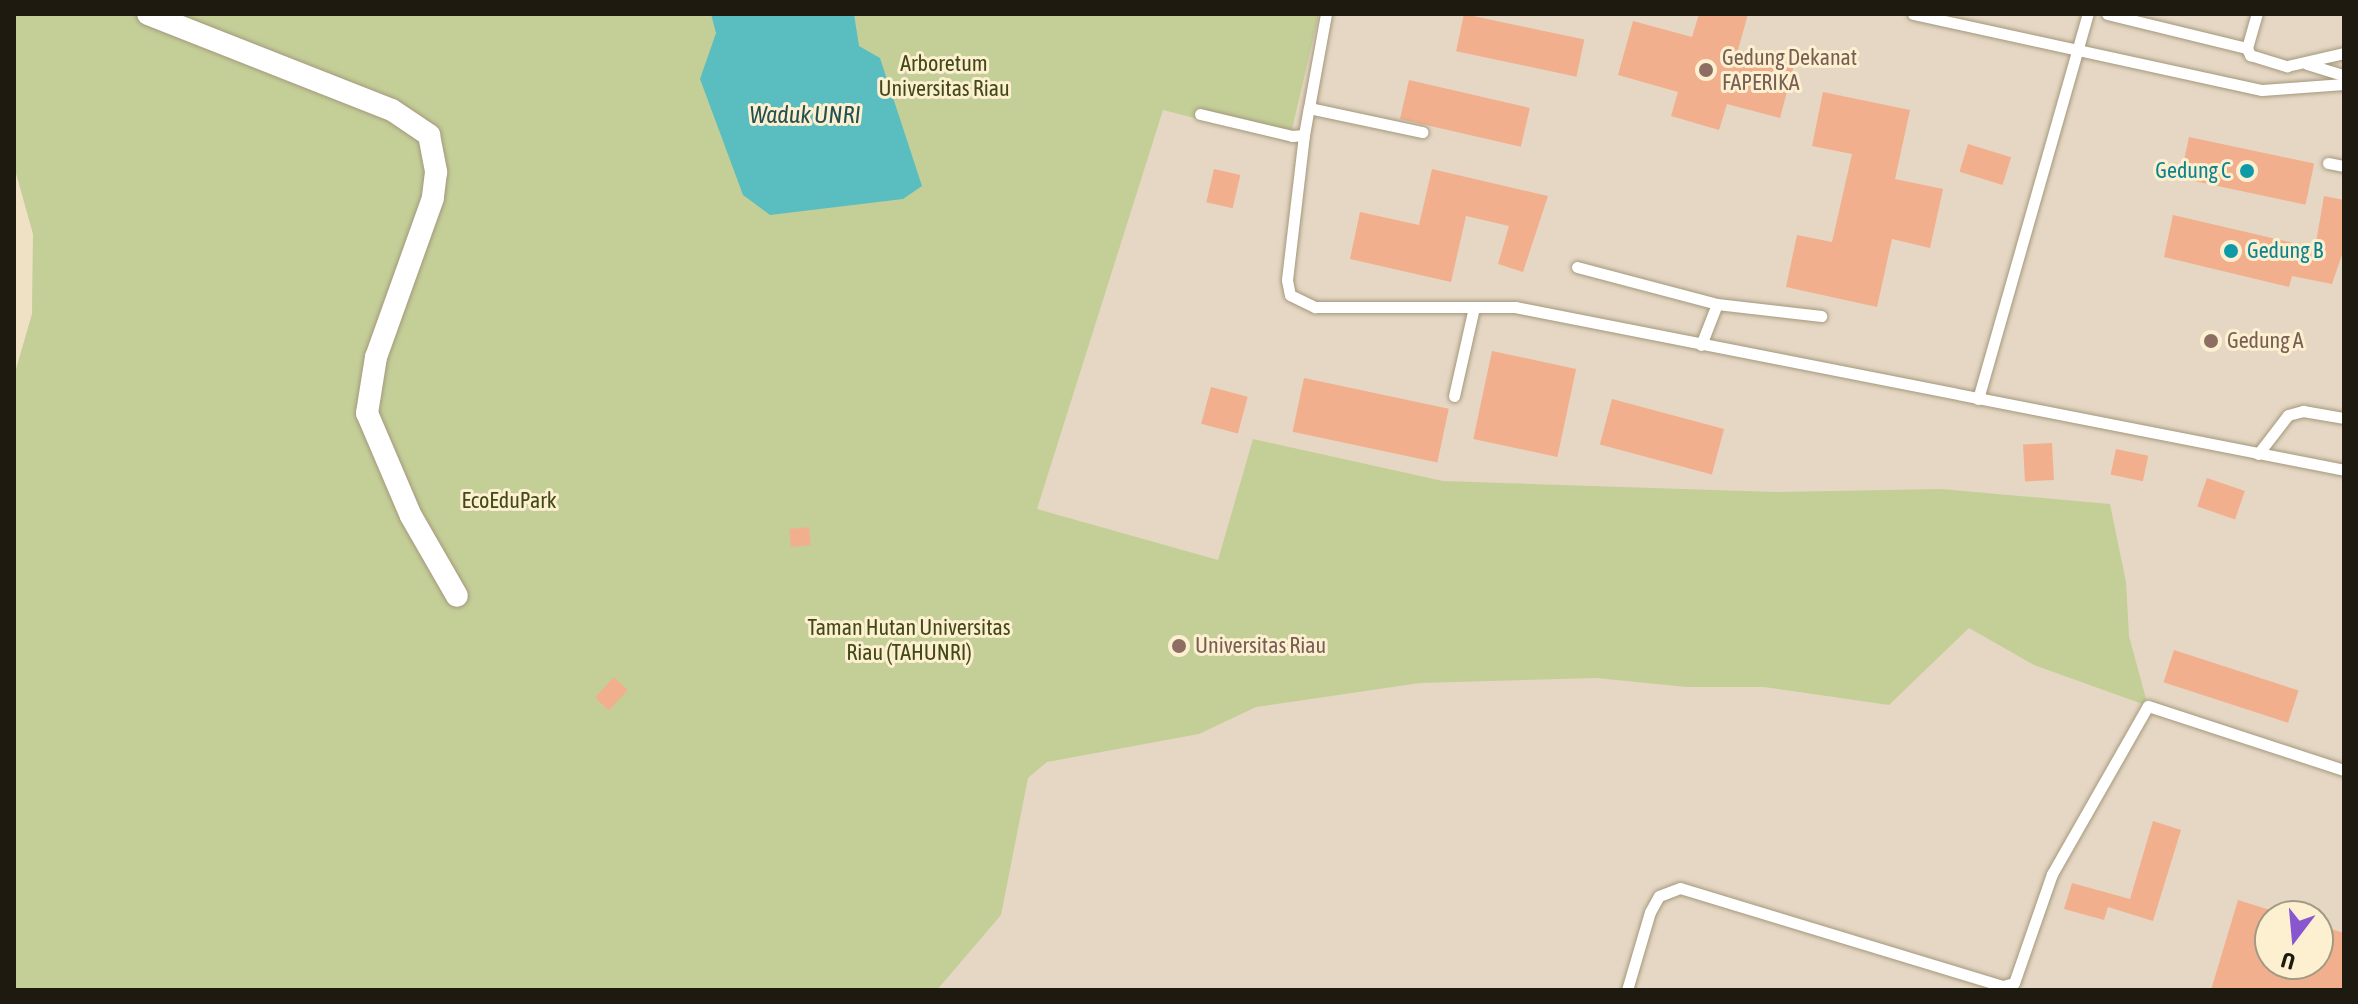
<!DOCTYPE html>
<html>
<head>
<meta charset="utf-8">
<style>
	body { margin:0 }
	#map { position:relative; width:2358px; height:1004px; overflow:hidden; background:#efe2c4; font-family:"Asap Condensed",sans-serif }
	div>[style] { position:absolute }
	.education>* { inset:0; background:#e5d7c4 }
	.green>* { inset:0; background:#c4cf98 }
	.water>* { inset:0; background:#5abdbf }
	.building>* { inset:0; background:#f2af8d; transform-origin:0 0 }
	.roads { filter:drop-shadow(0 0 2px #a4987c) drop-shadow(0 0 2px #a4987c) }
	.service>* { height:11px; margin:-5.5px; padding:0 5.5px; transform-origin:5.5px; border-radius:5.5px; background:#fff }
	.minor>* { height:22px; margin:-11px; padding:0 11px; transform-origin:11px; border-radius:11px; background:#fff }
	.dots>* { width:22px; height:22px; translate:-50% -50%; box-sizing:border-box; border:4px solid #fcf0d1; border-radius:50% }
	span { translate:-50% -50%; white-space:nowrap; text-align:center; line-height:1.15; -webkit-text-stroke:6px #fcf0d1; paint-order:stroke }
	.education-label { font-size:22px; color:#785e54 }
	.left { translate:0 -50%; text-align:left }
	.park-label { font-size:22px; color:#424916 }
	.culture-label { font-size:22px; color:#0d838f }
	.right { translate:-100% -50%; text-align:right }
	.water-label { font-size:24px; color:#235051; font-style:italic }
	.frame { position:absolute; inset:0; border:16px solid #1e1a0f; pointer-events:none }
	.north { position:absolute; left:2254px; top:900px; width:80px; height:80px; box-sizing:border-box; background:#fcf0d1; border:2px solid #a39a83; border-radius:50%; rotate:196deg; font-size:22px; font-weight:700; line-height:32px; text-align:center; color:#1e1a0f }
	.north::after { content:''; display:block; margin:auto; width:28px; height:36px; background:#8857d0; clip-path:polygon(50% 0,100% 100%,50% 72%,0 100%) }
</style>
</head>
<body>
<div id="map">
	<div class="education">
		<i style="clip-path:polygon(evenodd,14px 14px,2344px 14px,2344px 990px,14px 990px,14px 376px,32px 314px,33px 234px,14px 166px,14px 14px,2270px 916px,2318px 916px,2318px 964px,2270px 964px,2270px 916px)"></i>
	</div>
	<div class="green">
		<i style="clip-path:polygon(14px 14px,1319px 14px,1289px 142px,1163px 110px,1037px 509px,1218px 560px,1253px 439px,1443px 481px,1775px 492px,1941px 489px,2110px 504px,2126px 582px,2129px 636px,2148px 706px,2034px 665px,1969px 628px,1889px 705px,1764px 687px,1687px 687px,1596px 678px,1420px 683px,1256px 707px,1199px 734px,1047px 762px,1028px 778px,1001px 915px,937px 990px,14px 990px,14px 376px,32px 314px,33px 234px,14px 166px)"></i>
	</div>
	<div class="water">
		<i style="clip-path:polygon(711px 14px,854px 14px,859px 46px,880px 58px,922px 186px,903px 199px,770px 215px,743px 195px,700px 79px,716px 33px)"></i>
	</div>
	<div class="building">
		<i style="left:1464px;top:14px;width:123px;height:38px;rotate:12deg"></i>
		<i style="clip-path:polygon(1699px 14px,1748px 14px,1738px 50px,1794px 65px,1780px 118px,1727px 104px,1719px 130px,1671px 116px,1678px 92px,1618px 75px,1633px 21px,1692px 37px)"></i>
		<i style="left:1409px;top:80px;width:124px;height:40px;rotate:13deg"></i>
		<i style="clip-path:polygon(1823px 92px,1910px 110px,1895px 179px,1943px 189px,1930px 248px,1892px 239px,1877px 307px,1786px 287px,1797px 235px,1832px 242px,1852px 154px,1812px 146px)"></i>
		<i style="left:2189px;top:137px;width:128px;height:42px;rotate:12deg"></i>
		<i style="left:1968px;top:144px;width:45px;height:29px;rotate:17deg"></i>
		<i style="left:1214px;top:169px;width:27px;height:34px;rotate:13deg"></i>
		<i style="clip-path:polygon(1432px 169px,1548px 196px,1523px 272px,1498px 264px,1509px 226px,1466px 216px,1451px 282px,1350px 259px,1360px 212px,1419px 225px)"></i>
		<i style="clip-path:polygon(2324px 196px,2344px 200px,2344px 249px,2332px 284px,2292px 276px,2289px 287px,2164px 257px,2173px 215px,2315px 248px)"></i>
		<i style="left:1492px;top:351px;width:86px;height:90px;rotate:12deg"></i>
		<i style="left:1304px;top:378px;width:148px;height:55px;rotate:12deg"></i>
		<i style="left:1211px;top:387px;width:38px;height:38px;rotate:15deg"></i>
		<i style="left:1612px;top:399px;width:116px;height:47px;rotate:15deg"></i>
		<i style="left:2052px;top:443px;width:37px;height:29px;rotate:87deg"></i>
		<i style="left:2116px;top:449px;width:33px;height:26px;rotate:12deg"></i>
		<i style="left:2207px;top:478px;width:40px;height:30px;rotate:19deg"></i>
		<i style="left:809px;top:527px;width:18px;height:20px;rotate:84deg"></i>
		<i style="left:2174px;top:650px;width:131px;height:34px;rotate:18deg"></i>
		<i style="left:614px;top:677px;width:19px;height:28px;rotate:43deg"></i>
		<i style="clip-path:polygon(2153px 821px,2181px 830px,2153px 921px,2108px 907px,2104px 920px,2064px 909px,2072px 883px,2130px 899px)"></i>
		<i style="clip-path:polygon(2238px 900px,2270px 910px,2270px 964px,2318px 964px,2318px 925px,2344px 933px,2344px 990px,2211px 990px)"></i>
	</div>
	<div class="roads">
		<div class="service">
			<i style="left:1326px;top:14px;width:96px;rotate:100.3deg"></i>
			<i style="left:1309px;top:108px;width:116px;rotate:12deg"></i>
			<i style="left:1913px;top:14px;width:357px;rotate:12.3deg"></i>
			<i style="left:2262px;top:90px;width:82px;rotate:-4.2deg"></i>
			<i style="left:2107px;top:14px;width:144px;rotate:13.7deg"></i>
			<i style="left:2247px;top:48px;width:8px;rotate:67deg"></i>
			<i style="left:2250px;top:55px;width:39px;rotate:17deg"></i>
			<i style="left:2287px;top:66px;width:58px;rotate:-12.8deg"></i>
			<i style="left:2247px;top:48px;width:35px;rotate:-74deg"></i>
			<i style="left:2307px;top:64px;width:39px;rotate:17deg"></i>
			<i style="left:1200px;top:114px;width:95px;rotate:13.4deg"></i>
			<i style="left:1292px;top:136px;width:12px;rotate:-5deg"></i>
			<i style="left:1304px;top:135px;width:27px;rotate:-80deg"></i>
			<i style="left:1304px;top:135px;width:146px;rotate:96.7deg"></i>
			<i style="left:1287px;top:280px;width:15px;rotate:79deg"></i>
			<i style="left:1290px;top:295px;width:28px;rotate:26deg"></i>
			<i style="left:1315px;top:307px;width:159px"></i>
			<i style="left:2328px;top:163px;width:16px;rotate:11deg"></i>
			<i style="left:1577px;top:267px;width:145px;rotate:14.8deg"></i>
			<i style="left:1717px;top:304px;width:105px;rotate:6.6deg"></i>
			<i style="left:1701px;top:345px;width:44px;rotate:-68.7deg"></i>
			<i style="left:1454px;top:396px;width:91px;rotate:-77.3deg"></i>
			<i style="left:1474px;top:307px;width:41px"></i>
			<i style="left:1515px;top:307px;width:845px;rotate:11.12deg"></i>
			<i style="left:1978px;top:399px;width:400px;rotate:-74.1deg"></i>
			<i style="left:2258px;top:454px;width:49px;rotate:-52.4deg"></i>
			<i style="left:2288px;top:415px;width:16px;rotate:-15deg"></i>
			<i style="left:2303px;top:411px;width:42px;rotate:9.7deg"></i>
			<i style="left:1627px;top:990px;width:81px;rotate:-73.6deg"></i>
			<i style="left:1650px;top:912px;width:18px;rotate:-61deg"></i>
			<i style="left:1659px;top:896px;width:22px;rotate:-21deg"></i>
			<i style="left:1680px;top:888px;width:338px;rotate:16.9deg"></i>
			<i style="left:2003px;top:986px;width:11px;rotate:-15deg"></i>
			<i style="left:2014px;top:983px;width:115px;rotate:-70.8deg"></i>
			<i style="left:2052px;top:874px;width:193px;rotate:-60.3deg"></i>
			<i style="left:2148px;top:706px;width:206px;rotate:18.1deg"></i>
		</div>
		<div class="minor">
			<i style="left:148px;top:14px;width:262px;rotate:21.5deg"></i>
			<i style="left:392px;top:110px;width:45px;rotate:34deg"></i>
			<i style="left:429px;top:135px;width:38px;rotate:79deg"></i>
			<i style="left:436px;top:172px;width:26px;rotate:97deg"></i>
			<i style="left:433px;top:198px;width:169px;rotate:109.7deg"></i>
			<i style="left:376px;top:357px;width:57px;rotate:99.1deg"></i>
			<i style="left:367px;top:413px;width:112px;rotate:66.9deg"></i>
			<i style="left:411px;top:516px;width:92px;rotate:60.1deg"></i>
		</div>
	</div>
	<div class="dots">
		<i style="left:1706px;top:70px;background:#8d6e63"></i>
		<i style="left:2247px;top:171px;background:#0f9aa8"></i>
		<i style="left:2231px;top:251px;background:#0f9aa8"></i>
		<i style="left:2211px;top:341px;background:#8d6e63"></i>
		<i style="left:1179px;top:646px;background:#8d6e63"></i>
	</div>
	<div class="education-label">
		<span class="left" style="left:1722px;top:70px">Gedung Dekanat<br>FAPERIKA</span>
		<span class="left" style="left:2227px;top:341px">Gedung A</span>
		<span class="left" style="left:1195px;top:646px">Universitas Riau</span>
	</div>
	<div class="park-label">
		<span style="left:944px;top:76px">Arboretum<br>Universitas Riau</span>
		<span style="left:509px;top:501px">EcoEduPark</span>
		<span style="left:909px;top:640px">Taman Hutan Universitas<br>Riau (TAHUNRI)</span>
	</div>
	<div class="culture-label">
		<span class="right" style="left:2231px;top:171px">Gedung C</span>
		<span class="left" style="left:2247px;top:251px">Gedung B</span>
	</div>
	<div class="water-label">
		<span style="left:805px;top:115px">Waduk UNRI</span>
	</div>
	<div class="frame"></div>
	<div class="north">U</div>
</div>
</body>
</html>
